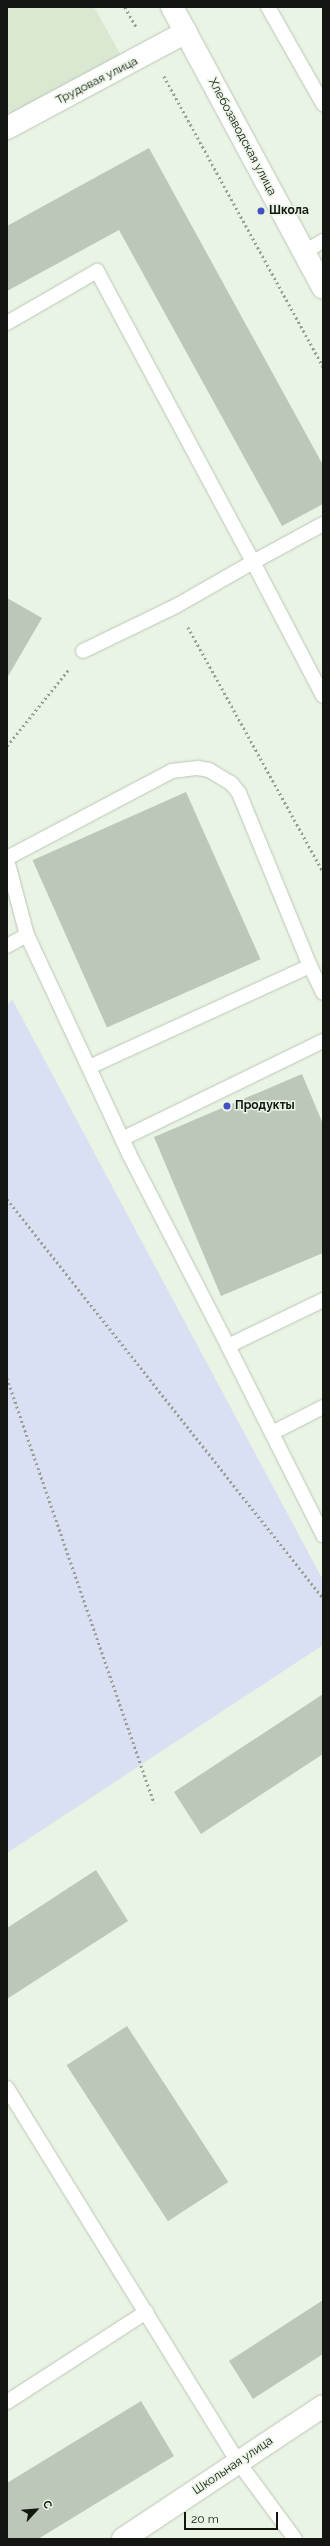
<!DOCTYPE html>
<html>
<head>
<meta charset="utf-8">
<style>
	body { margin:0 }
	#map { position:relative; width:330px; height:2546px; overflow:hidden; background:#e9f4e4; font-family:Raleway,sans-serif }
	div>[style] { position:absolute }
	.built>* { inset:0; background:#dae8d2 }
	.green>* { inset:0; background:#dae0f4 }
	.building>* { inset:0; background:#bdc7b8; transform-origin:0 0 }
	.path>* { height:2.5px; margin-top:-1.25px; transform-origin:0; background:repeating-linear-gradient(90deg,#98a094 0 2px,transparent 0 5px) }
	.roads { filter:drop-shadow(0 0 1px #bbc5b7) drop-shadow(0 0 1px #bbc5b7) }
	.lane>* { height:14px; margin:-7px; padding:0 7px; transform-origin:7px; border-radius:7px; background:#fff }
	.street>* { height:22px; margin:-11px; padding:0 11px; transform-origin:11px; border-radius:11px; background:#fff }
	.secondary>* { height:22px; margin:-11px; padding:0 11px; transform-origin:11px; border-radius:11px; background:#fff }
	.dots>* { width:11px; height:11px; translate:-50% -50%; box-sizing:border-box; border:2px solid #e9f4e4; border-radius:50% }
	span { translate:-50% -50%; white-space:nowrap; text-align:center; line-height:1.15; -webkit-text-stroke:3px #e9f4e4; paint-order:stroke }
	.street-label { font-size:12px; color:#131611 }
	.poi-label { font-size:12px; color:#131611; font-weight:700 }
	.left { translate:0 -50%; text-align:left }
	.frame { position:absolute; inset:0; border:8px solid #131611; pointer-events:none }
	.north { position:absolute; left:16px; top:2490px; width:40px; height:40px; -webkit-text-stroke:3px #e9f4e4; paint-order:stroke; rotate:64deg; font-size:11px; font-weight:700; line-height:16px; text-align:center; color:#131611 }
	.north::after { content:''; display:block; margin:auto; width:14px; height:18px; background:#131611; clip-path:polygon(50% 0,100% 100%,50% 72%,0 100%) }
	.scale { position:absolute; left:184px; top:2512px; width:94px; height:18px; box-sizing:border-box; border:2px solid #131611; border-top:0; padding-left:5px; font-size:12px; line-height:14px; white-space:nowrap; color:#131611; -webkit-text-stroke:3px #e9f4e4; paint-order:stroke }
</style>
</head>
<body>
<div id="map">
	<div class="built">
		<i style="clip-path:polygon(7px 7px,94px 7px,122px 57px,7px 120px)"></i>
	</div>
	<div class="green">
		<i style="clip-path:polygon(12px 999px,323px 1580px,323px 1645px,7px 1853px,7px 1006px)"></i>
	</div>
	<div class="building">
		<i style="clip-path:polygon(149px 148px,323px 465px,323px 504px,282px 526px,119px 230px,7px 291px,7px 226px)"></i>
		<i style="clip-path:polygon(7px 598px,42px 618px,7px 678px)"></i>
		<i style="left:186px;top:792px;width:183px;height:168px;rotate:66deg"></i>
		<i style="clip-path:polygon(302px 1074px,323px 1124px,323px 1253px,221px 1296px,154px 1137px)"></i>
		<i style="clip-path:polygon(323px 1694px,323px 1754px,201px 1834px,174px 1792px)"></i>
		<i style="clip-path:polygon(96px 1870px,128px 1921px,7px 1999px,7px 1928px)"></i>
		<i style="left:127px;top:2026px;width:186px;height:72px;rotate:57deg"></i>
		<i style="clip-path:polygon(323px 2300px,323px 2354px,253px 2399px,229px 2361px)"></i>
		<i style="clip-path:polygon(141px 2401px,174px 2456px,38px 2539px,7px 2539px,7px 2483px)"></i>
	</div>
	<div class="path">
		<i style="left:125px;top:7px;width:24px;rotate:60deg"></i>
		<i style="left:164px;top:76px;width:332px;rotate:61.3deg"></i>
		<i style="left:188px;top:627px;width:280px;rotate:61.1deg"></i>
		<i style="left:7px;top:746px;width:99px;rotate:-51.2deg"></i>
		<i style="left:7px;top:1199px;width:509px;rotate:51.62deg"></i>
		<i style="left:7px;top:1378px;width:450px;rotate:70.9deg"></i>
	</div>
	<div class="roads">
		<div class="lane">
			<i style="left:268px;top:7px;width:112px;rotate:60.4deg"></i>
			<i style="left:304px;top:252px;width:22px;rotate:-30deg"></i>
			<i style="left:7px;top:323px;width:104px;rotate:-30deg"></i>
			<i style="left:97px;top:271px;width:330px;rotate:61.8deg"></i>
			<i style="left:253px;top:562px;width:80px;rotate:-28.5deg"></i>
			<i style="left:83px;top:651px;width:103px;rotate:-25.8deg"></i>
			<i style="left:176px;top:606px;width:89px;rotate:-29.7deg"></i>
			<i style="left:253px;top:562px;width:151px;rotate:62.4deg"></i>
			<i style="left:7px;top:858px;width:187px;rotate:-27.8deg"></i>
			<i style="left:172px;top:771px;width:26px;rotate:-7deg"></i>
			<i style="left:198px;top:768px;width:11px;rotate:10deg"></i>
			<i style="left:209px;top:770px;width:26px;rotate:31deg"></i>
			<i style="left:231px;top:783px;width:13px;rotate:51deg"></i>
			<i style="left:239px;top:793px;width:187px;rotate:67.7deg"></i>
			<i style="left:310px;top:966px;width:243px;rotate:155.4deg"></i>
			<i style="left:7px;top:860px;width:78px;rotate:75.1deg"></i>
			<i style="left:27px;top:935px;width:242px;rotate:65deg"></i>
			<i style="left:129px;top:1154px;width:216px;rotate:62.7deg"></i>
			<i style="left:228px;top:1346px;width:106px;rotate:-25.8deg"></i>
			<i style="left:7px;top:946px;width:23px;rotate:-29deg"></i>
			<i style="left:310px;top:966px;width:30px;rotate:64deg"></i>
			<i style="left:122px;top:1139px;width:224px;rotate:-26deg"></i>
			<i style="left:228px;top:1346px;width:212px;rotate:63.3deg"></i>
			<i style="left:272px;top:1433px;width:57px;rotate:-27deg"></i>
			<i style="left:7px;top:2088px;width:441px;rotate:58.3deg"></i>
			<i style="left:239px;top:2463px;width:94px;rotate:53.6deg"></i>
			<i style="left:7px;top:2402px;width:166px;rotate:-32.9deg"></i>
		</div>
		<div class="street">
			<i style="left:7px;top:128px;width:203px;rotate:-28.2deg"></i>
			<i style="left:123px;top:2539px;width:240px;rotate:-33.6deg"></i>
		</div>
		<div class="secondary">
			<i style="left:172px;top:7px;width:319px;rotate:61.7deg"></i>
		</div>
	</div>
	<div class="dots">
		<i style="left:261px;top:211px;background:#4250c4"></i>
		<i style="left:227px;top:1106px;background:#4250c4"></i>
	</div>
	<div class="street-label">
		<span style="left:97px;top:81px;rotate:-27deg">Трудовая улица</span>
		<span style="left:242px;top:137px;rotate:62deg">Хлебозаводская улица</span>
		<span style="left:233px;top:2466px;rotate:-34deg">Школьная улица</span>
	</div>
	<div class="poi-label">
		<span class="left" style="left:269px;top:211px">Школа</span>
		<span class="left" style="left:235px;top:1106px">Продукты</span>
	</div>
	<div class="frame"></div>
	<div class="north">С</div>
	<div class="scale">20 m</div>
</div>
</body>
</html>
